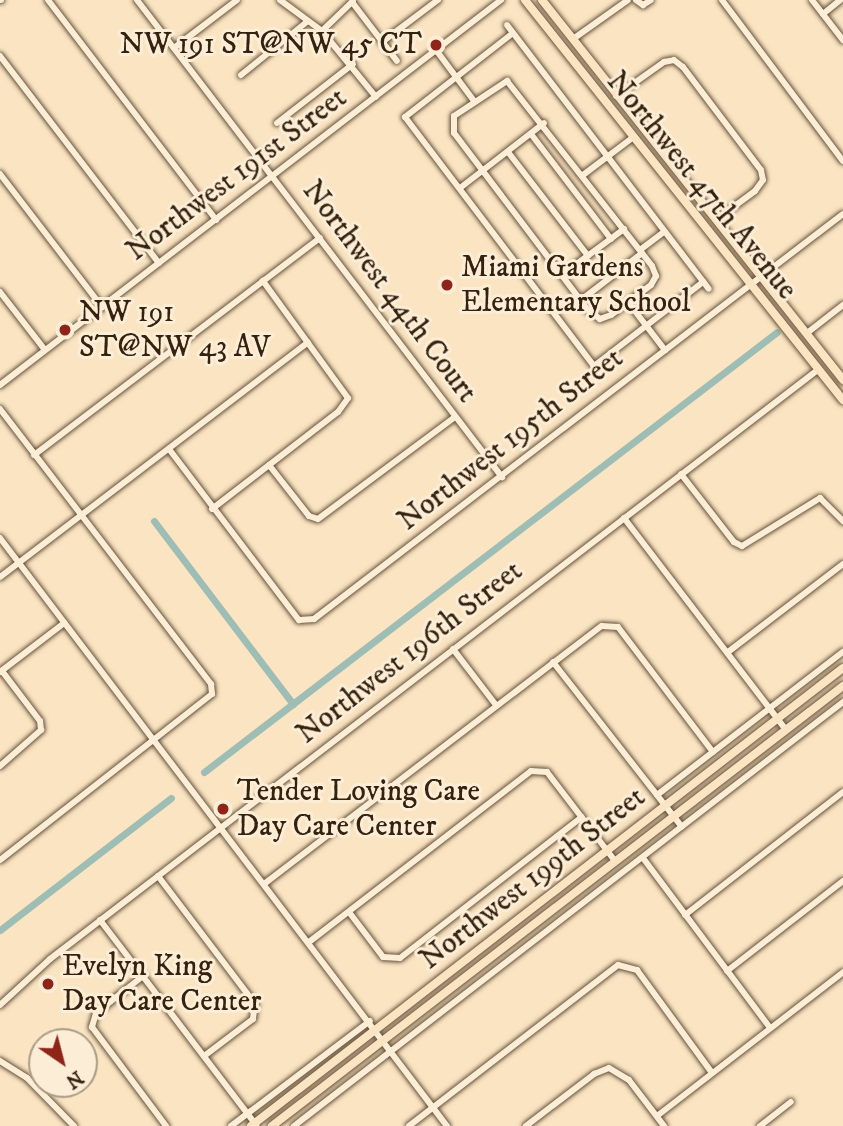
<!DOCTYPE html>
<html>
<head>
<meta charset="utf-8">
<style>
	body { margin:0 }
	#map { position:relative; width:843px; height:1126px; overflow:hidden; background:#fae4c2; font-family:"IM FELL DW Pica",serif }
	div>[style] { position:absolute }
	.canal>* { height:7px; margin:-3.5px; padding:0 3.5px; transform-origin:3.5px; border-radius:3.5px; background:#9ebeb5 }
	.roads { filter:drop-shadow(0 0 2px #66523b) drop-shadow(0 0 2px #66523b) }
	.minor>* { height:6px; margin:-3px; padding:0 3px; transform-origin:3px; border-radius:3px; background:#fcedd7 }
	.major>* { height:8px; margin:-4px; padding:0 4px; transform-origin:4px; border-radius:4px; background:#fae4c2 }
	.dots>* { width:19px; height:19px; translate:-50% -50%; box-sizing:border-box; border:4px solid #fcedd7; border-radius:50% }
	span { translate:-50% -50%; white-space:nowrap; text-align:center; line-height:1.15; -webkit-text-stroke:6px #fcedd7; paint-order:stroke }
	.poi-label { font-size:30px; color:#34220e }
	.right { translate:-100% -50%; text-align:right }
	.left { translate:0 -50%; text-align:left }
	.street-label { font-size:30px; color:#34220e }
	.north { position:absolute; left:28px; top:1028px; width:70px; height:70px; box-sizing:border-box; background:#fcedd7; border:2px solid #ac9c87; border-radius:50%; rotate:145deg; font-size:19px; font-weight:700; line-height:28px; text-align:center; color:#34220e }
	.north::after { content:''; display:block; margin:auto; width:24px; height:32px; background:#8f2418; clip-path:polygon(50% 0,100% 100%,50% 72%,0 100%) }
</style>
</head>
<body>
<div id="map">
	<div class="canal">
		<i style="left:154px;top:521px;width:230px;rotate:52.8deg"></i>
		<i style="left:204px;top:772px;width:722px;rotate:-37.52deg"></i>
		<i style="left:0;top:930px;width:216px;rotate:-37.7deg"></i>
	</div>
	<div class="roads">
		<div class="minor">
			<i style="left:0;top:0;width:1px"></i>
			<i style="left:48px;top:0;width:277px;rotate:52.6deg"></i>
			<i style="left:137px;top:0;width:601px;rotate:52.58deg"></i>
			<i style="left:280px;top:0;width:52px;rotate:36.4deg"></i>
			<i style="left:322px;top:31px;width:85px;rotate:50.7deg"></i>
			<i style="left:636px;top:0;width:9px;rotate:36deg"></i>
			<i style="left:643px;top:5px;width:9px;rotate:-32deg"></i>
			<i style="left:722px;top:0;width:201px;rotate:53.1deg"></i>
			<i style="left:812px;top:0;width:51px;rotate:52.2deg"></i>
			<i style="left:352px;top:2px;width:74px;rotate:52.7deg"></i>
			<i style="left:823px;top:14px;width:22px;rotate:-39deg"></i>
			<i style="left:507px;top:25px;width:332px;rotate:52.6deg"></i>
			<i style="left:322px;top:31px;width:43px;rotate:-44.1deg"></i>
			<i style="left:513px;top:33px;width:137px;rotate:142.1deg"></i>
			<i style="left:405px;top:117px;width:313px;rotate:52.8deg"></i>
			<i style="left:594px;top:366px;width:138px;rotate:-37.6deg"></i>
			<i style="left:573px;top:39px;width:67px;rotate:-35.3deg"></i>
			<i style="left:382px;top:42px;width:70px;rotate:-36.9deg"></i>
			<i style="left:174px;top:48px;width:79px;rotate:-37.3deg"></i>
			<i style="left:436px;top:50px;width:64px;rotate:53.3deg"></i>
			<i style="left:0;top:56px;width:261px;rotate:52.5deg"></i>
			<i style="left:241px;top:75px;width:86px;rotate:-38.9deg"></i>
			<i style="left:507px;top:81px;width:235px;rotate:51.9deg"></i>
			<i style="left:652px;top:266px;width:11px;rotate:68deg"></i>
			<i style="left:656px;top:276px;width:10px;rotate:119deg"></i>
			<i style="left:651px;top:285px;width:50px;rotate:143.1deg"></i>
			<i style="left:611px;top:315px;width:12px;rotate:160deg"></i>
			<i style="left:600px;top:319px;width:15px;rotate:-143deg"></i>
			<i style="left:588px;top:310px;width:222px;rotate:-127.1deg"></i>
			<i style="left:454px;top:133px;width:17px;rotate:-90deg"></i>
			<i style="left:454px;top:116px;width:64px;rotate:-33.4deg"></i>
			<i style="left:616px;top:96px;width:59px;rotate:-35.3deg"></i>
			<i style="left:664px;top:62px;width:10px;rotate:-11deg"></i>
			<i style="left:674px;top:60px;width:11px;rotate:38deg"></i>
			<i style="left:683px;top:67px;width:129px;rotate:52.9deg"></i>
			<i style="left:761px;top:170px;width:10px;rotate:79deg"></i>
			<i style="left:763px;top:180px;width:14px;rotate:126deg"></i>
			<i style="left:755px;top:191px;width:49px;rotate:143.4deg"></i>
			<i style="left:277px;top:123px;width:96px;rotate:-37.8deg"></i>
			<i style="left:531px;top:134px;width:132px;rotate:52.7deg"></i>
			<i style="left:508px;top:152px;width:131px;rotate:52.4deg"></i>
			<i style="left:0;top:174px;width:168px;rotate:52.5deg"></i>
			<i style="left:583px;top:175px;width:60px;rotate:-36.9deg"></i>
			<i style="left:460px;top:188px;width:106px;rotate:-37.7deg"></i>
			<i style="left:640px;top:250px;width:30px;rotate:-37deg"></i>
			<i style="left:563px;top:274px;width:76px;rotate:-36.4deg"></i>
			<i style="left:0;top:292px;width:73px;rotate:52.2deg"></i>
			<i style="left:581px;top:300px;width:77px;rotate:-37.6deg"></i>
			<i style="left:628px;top:302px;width:61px;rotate:52.4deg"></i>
			<i style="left:807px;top:333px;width:46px;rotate:-37.9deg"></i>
			<i style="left:0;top:385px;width:632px;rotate:-37.54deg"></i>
			<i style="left:0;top:409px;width:347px;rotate:52.5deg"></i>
			<i style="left:211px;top:684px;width:10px;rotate:84deg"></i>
			<i style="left:212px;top:694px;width:269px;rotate:141.9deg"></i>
			<i style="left:169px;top:449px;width:215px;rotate:52.8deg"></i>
			<i style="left:299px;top:620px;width:15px;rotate:-4deg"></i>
			<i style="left:314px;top:619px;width:666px;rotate:-37.44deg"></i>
			<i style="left:34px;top:455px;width:359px;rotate:-37.2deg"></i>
			<i style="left:269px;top:465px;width:65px;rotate:51.9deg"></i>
			<i style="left:309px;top:516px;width:9px;rotate:18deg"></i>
			<i style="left:318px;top:519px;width:171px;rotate:-36.7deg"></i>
			<i style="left:681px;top:474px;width:86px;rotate:52.1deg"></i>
			<i style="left:734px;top:542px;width:9px;rotate:27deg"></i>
			<i style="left:742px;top:546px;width:92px;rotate:-31.6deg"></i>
			<i style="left:820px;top:498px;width:33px;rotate:45deg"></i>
			<i style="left:212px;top:509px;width:159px;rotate:-37.6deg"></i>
			<i style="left:338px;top:412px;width:17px;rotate:-54deg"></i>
			<i style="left:348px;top:398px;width:145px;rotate:-126deg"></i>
			<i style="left:624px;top:518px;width:267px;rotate:52.6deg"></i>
			<i style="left:0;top:538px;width:739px;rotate:52.76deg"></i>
			<i style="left:0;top:577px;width:387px;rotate:-37.3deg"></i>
			<i style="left:453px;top:649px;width:71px;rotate:52.5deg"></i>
			<i style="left:728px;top:652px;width:145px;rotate:-37.4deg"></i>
			<i style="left:553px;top:662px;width:209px;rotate:52deg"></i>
			<i style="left:0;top:672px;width:81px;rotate:-37.4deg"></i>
			<i style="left:0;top:766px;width:55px;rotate:-41.3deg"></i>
			<i style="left:41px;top:730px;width:9px;rotate:-96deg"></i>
			<i style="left:40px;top:721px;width:63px;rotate:-127.2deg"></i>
			<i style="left:657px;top:795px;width:235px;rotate:-37.6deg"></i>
			<i style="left:643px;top:858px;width:212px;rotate:53.2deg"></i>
			<i style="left:158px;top:876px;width:161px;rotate:52.8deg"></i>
			<i style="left:255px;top:1004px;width:15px;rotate:98deg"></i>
			<i style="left:253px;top:1019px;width:61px;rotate:142.9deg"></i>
			<i style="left:264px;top:884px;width:425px;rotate:-37.4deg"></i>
			<i style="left:602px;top:626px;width:16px;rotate:4deg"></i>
			<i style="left:618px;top:627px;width:157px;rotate:52.8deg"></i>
			<i style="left:349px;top:912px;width:56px;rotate:52.9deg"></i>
			<i style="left:383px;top:957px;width:17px;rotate:3deg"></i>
			<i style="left:400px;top:958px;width:230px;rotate:-37.8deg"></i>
			<i style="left:685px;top:915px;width:200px;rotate:-37.9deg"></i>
			<i style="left:100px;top:920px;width:258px;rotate:52.7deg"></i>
			<i style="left:309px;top:942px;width:280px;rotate:-37.6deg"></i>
			<i style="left:531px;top:771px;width:16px;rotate:4deg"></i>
			<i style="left:547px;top:772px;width:112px;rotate:52.6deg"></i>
			<i style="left:727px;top:971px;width:147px;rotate:-37.8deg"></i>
			<i style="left:143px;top:976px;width:60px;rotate:141.8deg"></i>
			<i style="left:96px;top:1013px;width:15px;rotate:106deg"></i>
			<i style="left:92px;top:1027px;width:124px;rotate:53.2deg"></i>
			<i style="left:0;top:1005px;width:68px;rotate:-42.6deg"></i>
			<i style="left:50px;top:959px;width:969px;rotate:-37.5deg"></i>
			<i style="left:0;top:1061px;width:32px;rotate:32deg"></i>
			<i style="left:27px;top:1078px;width:67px;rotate:45.6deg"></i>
			<i style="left:657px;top:1116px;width:235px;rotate:-37.7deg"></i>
			<i style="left:231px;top:1126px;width:174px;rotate:-37.1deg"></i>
			<i style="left:294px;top:1126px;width:694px;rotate:-37.68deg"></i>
			<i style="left:409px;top:1126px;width:264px;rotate:-37.6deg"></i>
			<i style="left:618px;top:965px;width:20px;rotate:15deg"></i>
			<i style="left:637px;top:970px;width:127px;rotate:53.9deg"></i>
			<i style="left:526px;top:1126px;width:86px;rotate:-37.4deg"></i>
			<i style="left:594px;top:1074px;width:16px;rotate:-22deg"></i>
			<i style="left:609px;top:1068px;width:23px;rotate:31deg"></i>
			<i style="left:629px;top:1080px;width:58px;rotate:52.7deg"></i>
			<i style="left:760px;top:1126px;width:39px;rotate:-38deg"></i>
		</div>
		<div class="major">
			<i style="left:525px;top:0;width:511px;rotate:51.52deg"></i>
			<i style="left:542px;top:0;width:485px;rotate:51.6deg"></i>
			<i style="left:251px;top:1126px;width:748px;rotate:-37.73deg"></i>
			<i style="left:272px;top:1126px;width:721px;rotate:-37.62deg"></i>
		</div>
	</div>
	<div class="dots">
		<i style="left:436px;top:45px;background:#8f2418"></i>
		<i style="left:447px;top:285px;background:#8f2418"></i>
		<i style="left:65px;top:330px;background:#8f2418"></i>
		<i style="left:223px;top:809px;background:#8f2418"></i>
		<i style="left:48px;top:984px;background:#8f2418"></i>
	</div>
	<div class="poi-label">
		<span class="right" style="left:422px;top:45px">NW 191 ST@NW 45 CT</span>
		<span class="left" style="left:461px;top:285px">Miami Gardens<br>Elementary School</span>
		<span class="left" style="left:79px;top:330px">NW 191<br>ST@NW 43 AV</span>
		<span class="left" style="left:237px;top:809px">Tender Loving Care<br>Day Care Center</span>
		<span class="left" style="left:62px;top:984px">Evelyn King<br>Day Care Center</span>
	</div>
	<div class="street-label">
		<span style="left:237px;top:175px;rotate:-37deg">Northwest 191st Street</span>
		<span style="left:701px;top:186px;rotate:51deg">Northwest 47th Avenue</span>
		<span style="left:389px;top:292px;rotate:53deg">Northwest 44th Court</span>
		<span style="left:511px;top:440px;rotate:-38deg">Northwest 195th Street</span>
		<span style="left:410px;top:653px;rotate:-38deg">Northwest 196th Street</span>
		<span style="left:533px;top:879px;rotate:-38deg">Northwest 199th Street</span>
	</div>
	<div class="north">N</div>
</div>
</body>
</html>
